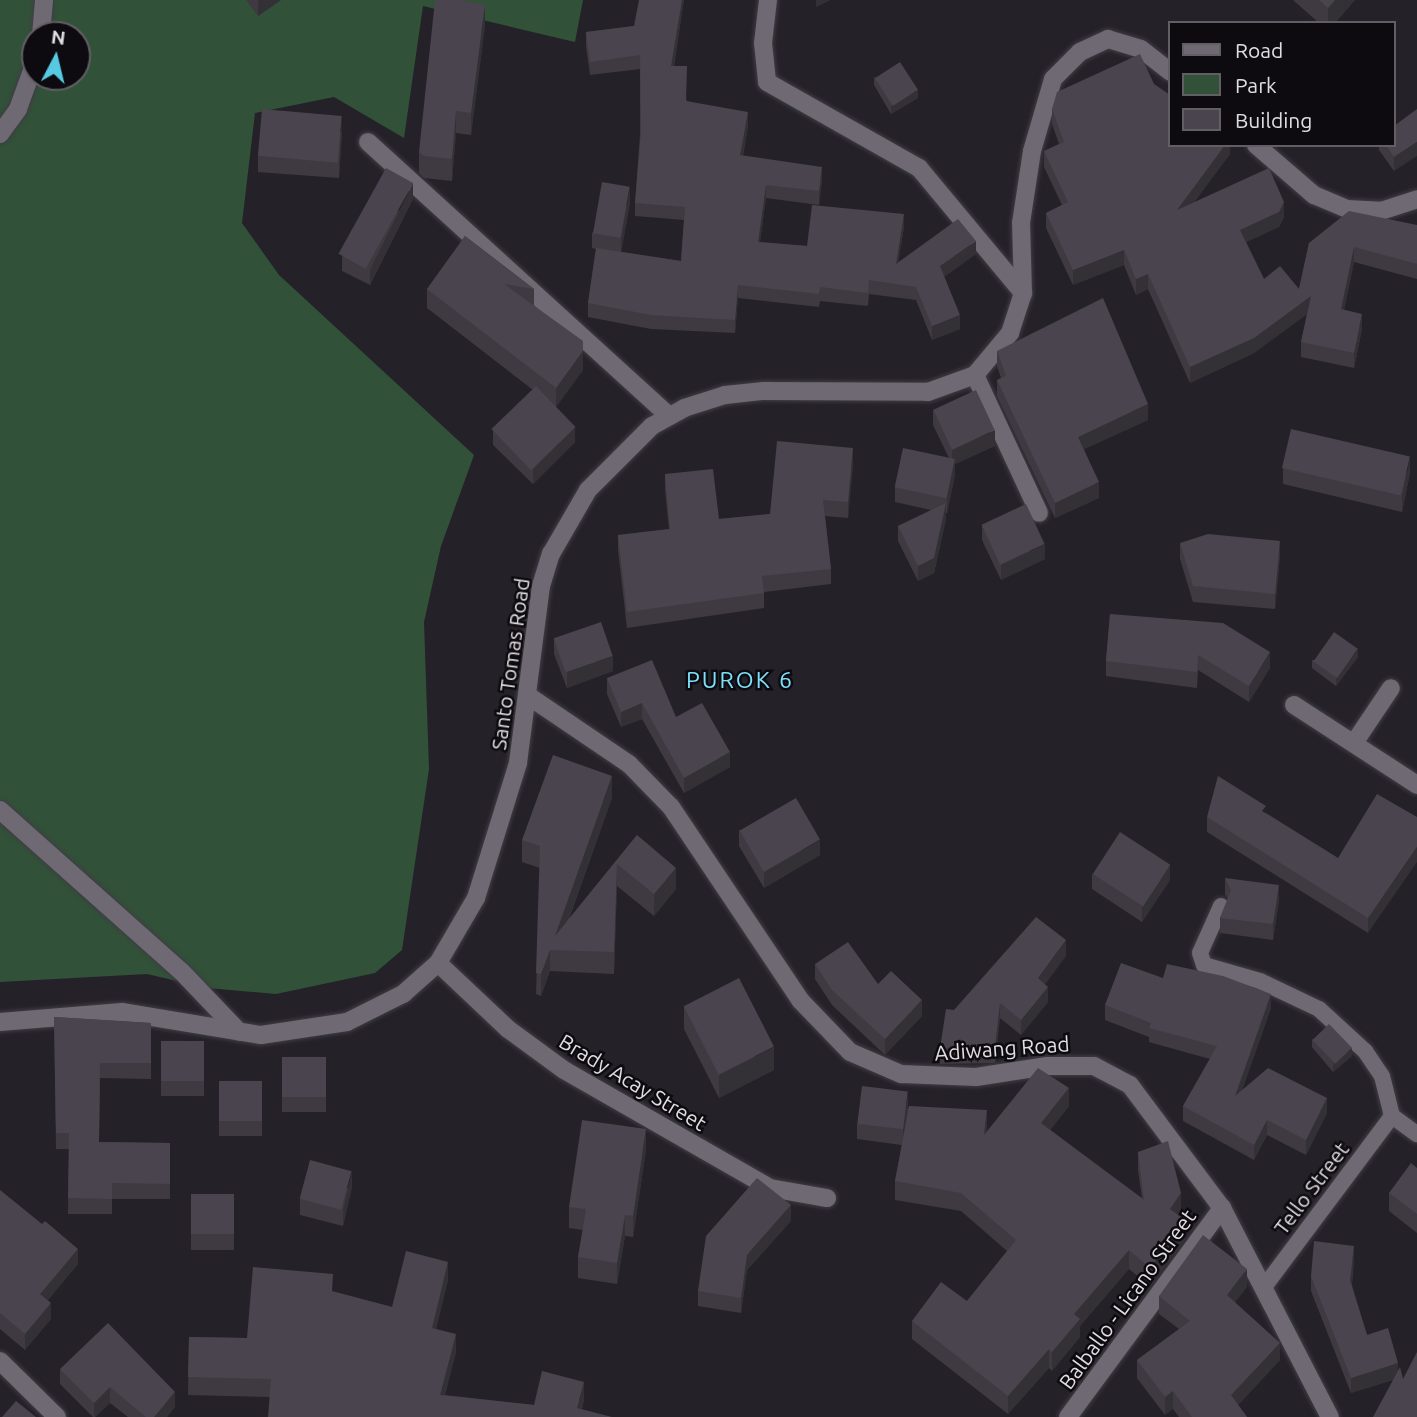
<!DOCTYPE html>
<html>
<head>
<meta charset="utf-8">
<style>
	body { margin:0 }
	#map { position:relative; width:1417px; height:1417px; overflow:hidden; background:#252129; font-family:Ubuntu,sans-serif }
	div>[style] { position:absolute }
	.green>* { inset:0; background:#315239 }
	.roads { filter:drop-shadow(0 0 2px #403d44) drop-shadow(0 0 2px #403d44) }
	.service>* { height:16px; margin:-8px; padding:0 8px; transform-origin:8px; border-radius:8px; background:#6e6973 }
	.minor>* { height:18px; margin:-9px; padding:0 9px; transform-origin:9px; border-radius:9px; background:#6e6973 }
	.tertiary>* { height:18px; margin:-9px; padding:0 9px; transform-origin:9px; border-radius:9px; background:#6e6973 }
	.wall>* { inset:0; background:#3f3a42; transform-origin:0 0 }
	.shaded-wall>* { inset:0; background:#333036 }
	.building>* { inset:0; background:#49444d; transform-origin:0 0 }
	span { translate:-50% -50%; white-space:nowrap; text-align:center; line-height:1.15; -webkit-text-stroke:5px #0d0b0f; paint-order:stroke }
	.street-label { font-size:21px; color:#e0dde3 }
	.neighbourhood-label { font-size:23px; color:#7de1fa; letter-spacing:2px }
	.legend { position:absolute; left:1168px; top:21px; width:228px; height:126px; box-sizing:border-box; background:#0d0b0f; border:2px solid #615f64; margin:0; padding:9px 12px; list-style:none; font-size:21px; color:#e0dde3 }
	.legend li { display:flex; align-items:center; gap:14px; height:35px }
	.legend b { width:35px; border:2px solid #615f64 }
	.north { position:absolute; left:21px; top:21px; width:70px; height:70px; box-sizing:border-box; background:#0d0b0f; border:2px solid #615f64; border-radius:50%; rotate:7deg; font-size:19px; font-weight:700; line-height:28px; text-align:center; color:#e0dde3 }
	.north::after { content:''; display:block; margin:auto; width:24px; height:32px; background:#58c9e3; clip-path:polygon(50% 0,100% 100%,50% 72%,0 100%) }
</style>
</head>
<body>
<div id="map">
	<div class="green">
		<i style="clip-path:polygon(evenodd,0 0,583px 0,575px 42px,423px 6px,404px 138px,334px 97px,255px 113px,242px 223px,279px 275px,474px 455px,441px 546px,424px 622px,429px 769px,402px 950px,375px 973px,276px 994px,207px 988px,147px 974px,0 982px,0 0,35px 35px,77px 35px,77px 77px,35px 77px,35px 35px)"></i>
	</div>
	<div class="roads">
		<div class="service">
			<i style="left:1221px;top:906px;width:51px;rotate:114.1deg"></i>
			<i style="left:1200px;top:953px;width:13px;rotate:72deg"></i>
			<i style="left:1204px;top:965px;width:58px;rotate:15.9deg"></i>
			<i style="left:1260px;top:981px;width:65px;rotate:25.4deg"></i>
			<i style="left:1319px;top:1009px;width:62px;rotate:42.4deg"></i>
			<i style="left:1365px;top:1051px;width:30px;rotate:56deg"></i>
			<i style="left:1382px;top:1076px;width:41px;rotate:76deg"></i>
			<i style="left:1392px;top:1116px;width:212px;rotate:126.8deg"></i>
			<i style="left:1392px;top:1116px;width:31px;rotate:36deg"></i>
		</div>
		<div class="minor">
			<i style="left:768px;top:0;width:43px;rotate:96.6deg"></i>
			<i style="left:763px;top:43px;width:39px;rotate:84deg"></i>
			<i style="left:767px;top:82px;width:175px;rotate:29.5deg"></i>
			<i style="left:919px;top:168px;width:163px;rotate:50.2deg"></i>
			<i style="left:41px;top:35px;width:35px;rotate:-85deg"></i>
			<i style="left:0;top:134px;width:31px;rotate:-54deg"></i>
			<i style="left:18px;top:109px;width:50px;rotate:-70.1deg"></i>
			<i style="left:368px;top:142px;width:407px;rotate:42.3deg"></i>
			<i style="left:975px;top:375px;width:152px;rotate:65.1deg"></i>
			<i style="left:527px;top:695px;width:123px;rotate:34.1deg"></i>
			<i style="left:629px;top:764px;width:60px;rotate:45.7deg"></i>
			<i style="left:671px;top:807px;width:232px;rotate:56.2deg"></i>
			<i style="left:800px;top:1000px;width:72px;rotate:46.1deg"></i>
			<i style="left:850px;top:1052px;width:56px;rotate:23.3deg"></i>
			<i style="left:901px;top:1074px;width:75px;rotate:2.3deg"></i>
			<i style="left:976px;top:1077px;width:72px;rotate:-8.8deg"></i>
			<i style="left:1047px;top:1066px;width:47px"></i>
			<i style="left:1094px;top:1066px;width:41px;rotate:27.8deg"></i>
			<i style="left:1130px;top:1085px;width:154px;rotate:53.2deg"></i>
			<i style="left:1222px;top:1208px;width:235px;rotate:62.7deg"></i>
			<i style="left:1294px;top:705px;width:147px;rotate:33deg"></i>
			<i style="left:1354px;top:743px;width:66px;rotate:-56.1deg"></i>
			<i style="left:0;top:810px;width:242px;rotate:41.7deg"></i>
			<i style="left:181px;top:971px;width:84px;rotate:46.4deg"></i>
			<i style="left:438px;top:963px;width:96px;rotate:43.3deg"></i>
			<i style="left:508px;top:1029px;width:69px;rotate:36.2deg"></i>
			<i style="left:564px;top:1070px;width:237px;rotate:29.8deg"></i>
			<i style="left:770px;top:1188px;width:58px;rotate:10deg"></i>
			<i style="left:0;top:1361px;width:80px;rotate:44.5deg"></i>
			<i style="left:1068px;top:1417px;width:260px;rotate:-53.6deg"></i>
		</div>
		<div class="tertiary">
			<i style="left:1256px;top:145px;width:77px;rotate:40.8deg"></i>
			<i style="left:1314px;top:195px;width:36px;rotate:23deg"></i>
			<i style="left:1347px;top:209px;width:34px;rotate:3deg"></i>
			<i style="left:1381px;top:211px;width:38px;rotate:-18deg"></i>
			<i style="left:0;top:1022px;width:122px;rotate:-4.7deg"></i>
			<i style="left:122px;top:1012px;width:141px;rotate:9.4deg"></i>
			<i style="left:261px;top:1035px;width:87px;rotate:-8.6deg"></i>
			<i style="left:347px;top:1022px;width:63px;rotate:-26.6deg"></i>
			<i style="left:403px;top:994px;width:47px;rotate:-41.5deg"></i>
			<i style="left:438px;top:963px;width:75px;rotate:-59.7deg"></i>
			<i style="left:476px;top:898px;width:141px;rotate:-72.7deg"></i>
			<i style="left:518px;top:763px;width:178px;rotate:-82.6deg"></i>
			<i style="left:541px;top:586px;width:34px;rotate:-73deg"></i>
			<i style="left:551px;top:554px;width:74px;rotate:-60deg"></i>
			<i style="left:588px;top:490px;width:91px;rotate:-45deg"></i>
			<i style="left:652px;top:426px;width:37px;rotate:-29deg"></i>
			<i style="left:684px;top:408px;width:43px;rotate:-17.6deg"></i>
			<i style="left:725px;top:395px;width:39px;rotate:-6deg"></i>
			<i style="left:764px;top:391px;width:164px;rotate:0.3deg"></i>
			<i style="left:928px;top:392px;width:50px;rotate:-19.9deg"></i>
			<i style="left:975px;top:375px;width:55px;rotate:-50.2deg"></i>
			<i style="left:1010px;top:333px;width:42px;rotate:-72deg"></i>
			<i style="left:1023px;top:293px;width:70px;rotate:-91.6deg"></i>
			<i style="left:1021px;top:223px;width:73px;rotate:-81.3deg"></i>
			<i style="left:1032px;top:151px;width:75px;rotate:-73.7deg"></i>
			<i style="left:1053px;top:79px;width:38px;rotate:-45deg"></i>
			<i style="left:1080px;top:52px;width:31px;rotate:-25deg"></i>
			<i style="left:1108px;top:39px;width:34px;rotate:17deg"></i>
			<i style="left:1141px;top:49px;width:37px;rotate:38deg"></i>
		</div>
	</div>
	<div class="wall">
		<i style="clip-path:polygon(246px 0,281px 0,258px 16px)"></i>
		<i style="clip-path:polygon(684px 0,674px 66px,687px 101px,748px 126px,743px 156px,822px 180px,819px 205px,766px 198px,760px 242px,807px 246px,904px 227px,898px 262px,976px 254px,944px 277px,960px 329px,932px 340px,916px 300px,869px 294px,868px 306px,820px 301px,819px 307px,738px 298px,735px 333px,651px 329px,588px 317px,588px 303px,596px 249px,592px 248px,592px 233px,630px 203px,621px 252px,681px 261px,684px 220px,635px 216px,635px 203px,640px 134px,640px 69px,590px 75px,586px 46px,586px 32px,634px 26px)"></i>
		<i style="clip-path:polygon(1293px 0,1355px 0,1335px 23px,1319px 23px)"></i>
		<i style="clip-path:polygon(485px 25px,471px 135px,456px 133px,452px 181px,424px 178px,419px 173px,419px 152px)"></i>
		<i style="clip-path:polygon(874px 77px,918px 98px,891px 114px,874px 85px)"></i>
		<i style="clip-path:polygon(1154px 84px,1230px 145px,1230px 154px,1194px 202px,1284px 217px,1279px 227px,1246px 242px,1264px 279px,1299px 289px,1309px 243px,1417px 225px,1417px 279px,1354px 262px,1344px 310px,1362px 329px,1354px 368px,1301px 357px,1301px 342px,1307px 314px,1254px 353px,1190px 383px,1148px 289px,1136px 295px,1124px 265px,1073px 285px,1046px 228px,1046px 213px,1062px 205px,1044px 167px,1044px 151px,1059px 144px,1052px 124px,1052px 109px)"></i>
		<i style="clip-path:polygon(342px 132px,339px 178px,258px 172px,258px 156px)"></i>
		<i style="clip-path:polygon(1379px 145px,1394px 145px,1394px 171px,1379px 150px)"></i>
		<i style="clip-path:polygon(413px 199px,370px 285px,342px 271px,342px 256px)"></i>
		<i style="clip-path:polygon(465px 236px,534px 289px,534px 306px,583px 370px,556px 407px,575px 442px,533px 484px,493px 445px,493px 430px,533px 390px,427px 308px,427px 289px)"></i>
		<i style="clip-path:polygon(997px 351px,1148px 420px,1084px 449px,1099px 498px,1055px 518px,997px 396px,997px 380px,1001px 378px,997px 366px)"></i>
		<i style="clip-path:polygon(933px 410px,995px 446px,955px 464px,955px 475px,947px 513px,946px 513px,946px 519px,934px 573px,918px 581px,898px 541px,898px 526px,931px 510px,895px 502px,895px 487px,949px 458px,933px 425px)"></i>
		<i style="clip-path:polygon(853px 464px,848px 518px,825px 516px,831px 569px,831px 584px,764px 592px,764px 608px,627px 628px,618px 550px,618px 535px,669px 529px,665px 490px,665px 474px,719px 519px,770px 514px)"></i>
		<i style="clip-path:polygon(1283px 468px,1410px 473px,1402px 512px,1283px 484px)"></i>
		<i style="clip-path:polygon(982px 525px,1045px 559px,1001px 580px,982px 540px)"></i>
		<i style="clip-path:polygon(1180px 543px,1280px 556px,1275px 609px,1193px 602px,1180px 559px)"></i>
		<i style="clip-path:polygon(1110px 614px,1270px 668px,1249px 702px,1198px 670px,1197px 688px,1106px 676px,1106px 661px)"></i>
		<i style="clip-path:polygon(554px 638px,613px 671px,567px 688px,554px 654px)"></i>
		<i style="clip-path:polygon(1358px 657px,1336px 686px,1312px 668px,1312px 660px)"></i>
		<i style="clip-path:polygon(607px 678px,676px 717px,730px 767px,684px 793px,642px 719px,621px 727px,607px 694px)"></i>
		<i style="clip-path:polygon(612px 798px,569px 919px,637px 835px,676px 889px,654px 916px,617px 886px,614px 974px,550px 971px,541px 996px,536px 994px,540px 868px,522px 862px,522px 840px)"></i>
		<i style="clip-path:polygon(1266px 813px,1338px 858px,1417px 817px,1368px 933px,1207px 832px,1207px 817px)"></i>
		<i style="clip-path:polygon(739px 830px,820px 855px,764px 888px,739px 846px)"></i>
		<i style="clip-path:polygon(1092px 874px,1170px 880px,1142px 922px,1092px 889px)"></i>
		<i style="clip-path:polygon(1225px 878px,1279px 901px,1273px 940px,1220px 933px,1220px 918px,1228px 899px,1225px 894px)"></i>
		<i style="clip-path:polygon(1066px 956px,1045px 984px,1048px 1002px,1021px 1035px,1000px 1018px,995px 1063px,940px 1064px,940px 1048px,954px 1010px)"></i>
		<i style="clip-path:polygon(815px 964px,878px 984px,922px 1016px,885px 1055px,832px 1005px,815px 979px)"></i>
		<i style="clip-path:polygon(1163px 978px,1271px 1008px,1242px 1090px,1327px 1113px,1306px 1155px,1267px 1135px,1254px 1160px,1183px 1121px,1183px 1106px,1210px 1059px,1149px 1042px,1149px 1037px,1105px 1020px,1105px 1005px)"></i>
		<i style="clip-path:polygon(684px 1006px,774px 1070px,719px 1098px,684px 1029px)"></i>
		<i style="clip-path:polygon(54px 1017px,151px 1023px,151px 1079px,100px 1078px,99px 1142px,170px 1143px,170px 1199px,112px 1199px,112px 1214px,68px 1214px,69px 1149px,56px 1149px)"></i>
		<i style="clip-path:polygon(1312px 1039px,1352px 1056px,1333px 1072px,1312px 1047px)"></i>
		<i style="left:161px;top:1041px;width:43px;height:55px"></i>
		<i style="left:282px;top:1057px;width:44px;height:55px"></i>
		<i style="left:219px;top:1081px;width:43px;height:55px"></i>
		<i style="clip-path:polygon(1069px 1106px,1050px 1130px,1142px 1198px,1138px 1170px,1138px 1152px,1181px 1211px,1178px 1215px,1185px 1239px,1150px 1286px,1129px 1269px,1080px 1326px,1080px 1337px,1052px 1371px,1049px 1368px,1008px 1414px,912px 1339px,912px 1321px,967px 1301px,1007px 1251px,961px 1211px,895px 1200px,895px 1181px,902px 1145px,857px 1139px,857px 1124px,908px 1108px,986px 1132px)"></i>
		<i style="clip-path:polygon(646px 1150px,633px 1237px,625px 1236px,617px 1284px,578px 1278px,578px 1257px,583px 1230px,569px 1228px,569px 1207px)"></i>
		<i style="clip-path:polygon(1417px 1168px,1417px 1233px,1389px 1211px,1389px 1193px)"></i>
		<i style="clip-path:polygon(352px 1187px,343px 1226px,300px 1215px,300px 1199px)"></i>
		<i style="clip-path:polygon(0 1190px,78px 1264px,48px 1300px,51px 1319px,25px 1350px,0 1329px)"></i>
		<i style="left:191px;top:1194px;width:43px;height:56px"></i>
		<i style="clip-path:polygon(791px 1221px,747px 1270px,741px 1313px,698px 1306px,698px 1291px)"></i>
		<i style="clip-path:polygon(1354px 1261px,1352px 1285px,1367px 1335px,1398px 1370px,1417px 1417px,1393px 1380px,1351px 1393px,1311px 1291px,1311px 1276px)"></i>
		<i style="clip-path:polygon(448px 1280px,436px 1329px,456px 1352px,445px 1395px,534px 1405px,584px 1400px,582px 1409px,269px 1397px,188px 1395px,189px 1337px,247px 1338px,333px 1292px,392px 1307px)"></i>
		<i style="clip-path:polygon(1247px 1287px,1235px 1302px,1280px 1360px,1238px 1405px,1247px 1417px,1179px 1417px,1173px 1409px,1165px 1415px,1137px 1378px,1137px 1360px,1179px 1329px,1159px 1314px,1159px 1296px)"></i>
		<i style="clip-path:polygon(60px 1369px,175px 1407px,167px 1417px,128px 1417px,110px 1403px,95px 1417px,93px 1417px,60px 1384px)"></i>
	</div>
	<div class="shaded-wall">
		<i style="clip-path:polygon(259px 0,281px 0,258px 16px,258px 1px)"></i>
		<i style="clip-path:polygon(682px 0,684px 0,671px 80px,671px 66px)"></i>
		<i style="clip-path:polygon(816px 0,831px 0,816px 7px)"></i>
		<i style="clip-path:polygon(1335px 0,1355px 0,1335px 23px,1328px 23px,1328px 8px)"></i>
		<i style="clip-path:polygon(485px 4px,485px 25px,471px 135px,471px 113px)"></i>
		<i style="clip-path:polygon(918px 90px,918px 98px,891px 114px,891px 106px)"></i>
		<i style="clip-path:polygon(456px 111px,456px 133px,452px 181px,452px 159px)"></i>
		<i style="clip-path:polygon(748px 112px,748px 126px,740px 169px,740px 155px)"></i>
		<i style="clip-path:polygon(342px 116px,342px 132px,339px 178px,339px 163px)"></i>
		<i style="clip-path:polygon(1417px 142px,1417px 156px,1394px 171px,1394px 157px)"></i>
		<i style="clip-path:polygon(1225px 145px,1230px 145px,1230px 154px,1177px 226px,1177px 210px)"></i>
		<i style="clip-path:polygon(822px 167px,822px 180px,819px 205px,819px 191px)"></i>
		<i style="clip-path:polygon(413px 183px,413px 199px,370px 285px,370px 270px)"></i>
		<i style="clip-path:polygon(766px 185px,766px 198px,758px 256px,758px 242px)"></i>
		<i style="clip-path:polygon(630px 187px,630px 203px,621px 254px,621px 238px)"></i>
		<i style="clip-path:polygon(1284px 202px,1284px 217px,1279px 227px,1240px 245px,1240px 230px)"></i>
		<i style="clip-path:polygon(904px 214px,904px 227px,896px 277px,896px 264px)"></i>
		<i style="clip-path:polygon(976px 241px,976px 254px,940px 280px,940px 266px)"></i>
		<i style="clip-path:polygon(1354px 247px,1354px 262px,1341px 325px,1341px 309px)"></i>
		<i style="clip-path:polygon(1124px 250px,1124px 265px,1073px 285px,1073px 270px)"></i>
		<i style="clip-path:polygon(1148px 274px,1148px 289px,1136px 295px,1136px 279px)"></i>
		<i style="clip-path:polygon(738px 285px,738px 298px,735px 333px,735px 320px)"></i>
		<i style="clip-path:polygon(1311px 296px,1311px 311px,1254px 353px,1190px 383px,1190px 367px)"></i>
		<i style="clip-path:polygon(1362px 314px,1362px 329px,1354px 368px,1354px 353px)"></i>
		<i style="clip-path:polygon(960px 315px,960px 329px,932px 340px,932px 326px)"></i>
		<i style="clip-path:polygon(583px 351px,583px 370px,556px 407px,556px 388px)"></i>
		<i style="clip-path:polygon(1148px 404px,1148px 420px,1078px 452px,1078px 437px)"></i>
		<i style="clip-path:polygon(575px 427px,575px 442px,533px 484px,533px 469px)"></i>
		<i style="clip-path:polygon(995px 430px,995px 446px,955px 464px,955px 475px,947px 513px,947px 498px,952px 466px,952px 450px)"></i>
		<i style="clip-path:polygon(853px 448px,853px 464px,848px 518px,848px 502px)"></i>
		<i style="clip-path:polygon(1410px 457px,1410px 473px,1402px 512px,1402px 496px)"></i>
		<i style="clip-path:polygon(1099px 482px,1099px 498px,1055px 518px,1055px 503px)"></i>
		<i style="clip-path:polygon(946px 503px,946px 519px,934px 573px,918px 581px,918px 566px)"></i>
		<i style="clip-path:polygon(1280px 541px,1280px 556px,1275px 609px,1275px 594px)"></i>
		<i style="clip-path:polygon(1045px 544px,1045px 559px,1001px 580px,1001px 565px)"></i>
		<i style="clip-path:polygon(1358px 649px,1358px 657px,1336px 686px,1336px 678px)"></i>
		<i style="clip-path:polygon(1270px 652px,1270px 668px,1249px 702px,1249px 686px)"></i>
		<i style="clip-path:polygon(613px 656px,613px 671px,567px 688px,567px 672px)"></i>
		<i style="clip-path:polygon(642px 703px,642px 719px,621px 727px,621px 712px)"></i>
		<i style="clip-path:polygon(730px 752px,730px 767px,684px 793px,684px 778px)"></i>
		<i style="clip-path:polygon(612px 776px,612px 798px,557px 950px,555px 936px)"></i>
		<i style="clip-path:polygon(820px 840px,820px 855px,764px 888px,764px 872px)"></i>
		<i style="clip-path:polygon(1417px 847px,1417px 862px,1368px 933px,1368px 918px)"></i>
		<i style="clip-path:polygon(617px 864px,617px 886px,614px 974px,614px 952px)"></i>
		<i style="clip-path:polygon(1170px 865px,1170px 880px,1142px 922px,1142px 907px)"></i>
		<i style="clip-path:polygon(676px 868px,676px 889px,654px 916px,654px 894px)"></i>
		<i style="clip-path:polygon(1279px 885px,1279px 901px,1273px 940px,1273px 924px)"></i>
		<i style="clip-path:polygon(1066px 940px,1066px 956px,1038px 994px,1038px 978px)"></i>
		<i style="clip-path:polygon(550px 950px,550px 971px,541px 996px,541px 974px)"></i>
		<i style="clip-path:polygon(1048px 987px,1048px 1002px,1021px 1035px,1021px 1020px)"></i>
		<i style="clip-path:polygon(1271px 994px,1271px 1008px,1235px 1111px,1235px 1096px)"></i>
		<i style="clip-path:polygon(922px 1000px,922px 1016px,885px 1055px,885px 1039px)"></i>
		<i style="clip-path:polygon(1000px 1003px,1000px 1018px,995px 1063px,995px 1047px)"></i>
		<i style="clip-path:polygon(774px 1047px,774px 1070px,719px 1098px,719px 1075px)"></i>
		<i style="clip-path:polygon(1352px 1048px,1352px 1056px,1333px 1072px,1333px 1064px)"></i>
		<i style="clip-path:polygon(1069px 1088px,1069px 1106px,1041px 1142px,1041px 1123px)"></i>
		<i style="clip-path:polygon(908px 1092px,908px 1108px,903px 1145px,903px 1130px)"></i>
		<i style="clip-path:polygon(1327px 1098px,1327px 1113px,1306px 1155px,1306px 1140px)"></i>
		<i style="clip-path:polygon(987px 1110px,987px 1129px,984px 1153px,984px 1135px)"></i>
		<i style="clip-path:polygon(1267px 1120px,1267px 1135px,1254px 1160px,1254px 1145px)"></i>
		<i style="clip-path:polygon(646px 1129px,646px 1150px,633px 1237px,633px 1216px)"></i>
		<i style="clip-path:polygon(352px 1171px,352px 1187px,343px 1226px,343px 1210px)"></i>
		<i style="clip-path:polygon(1181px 1193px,1181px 1211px,1170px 1227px,1170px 1209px)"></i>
		<i style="clip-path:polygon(791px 1205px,791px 1221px,747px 1270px,741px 1313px,741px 1298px,747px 1255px)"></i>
		<i style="clip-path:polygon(625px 1215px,625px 1236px,617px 1284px,617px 1263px)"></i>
		<i style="clip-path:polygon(1185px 1220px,1185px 1239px,1150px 1286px,1150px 1268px)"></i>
		<i style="clip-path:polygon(1354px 1246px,1354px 1261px,1350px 1296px,1350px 1281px)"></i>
		<i style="clip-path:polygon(78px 1249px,78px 1264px,40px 1309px,40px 1294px)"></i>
		<i style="clip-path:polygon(1129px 1250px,1129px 1269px,1080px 1326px,1080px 1337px,1052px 1371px,1052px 1352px,1074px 1314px)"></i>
		<i style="clip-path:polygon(448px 1262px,448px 1280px,432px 1346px,432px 1328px)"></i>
		<i style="clip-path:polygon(1247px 1269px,1247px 1287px,1227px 1312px,1227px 1295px)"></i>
		<i style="clip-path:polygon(51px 1303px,51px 1319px,25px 1350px,25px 1334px)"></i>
		<i style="clip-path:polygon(456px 1334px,456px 1352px,440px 1413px,440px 1395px)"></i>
		<i style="clip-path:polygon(1280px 1343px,1280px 1360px,1231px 1413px,1231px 1395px)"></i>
		<i style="clip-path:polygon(1049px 1349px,1049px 1368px,1008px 1414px,1008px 1396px)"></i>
		<i style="clip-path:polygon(1398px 1363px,1398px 1378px,1351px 1393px,1351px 1378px)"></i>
		<i style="clip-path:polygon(584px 1382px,584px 1400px,580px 1417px,577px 1408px)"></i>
		<i style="clip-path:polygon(110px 1387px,110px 1403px,94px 1417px,94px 1403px)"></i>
		<i style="clip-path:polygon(1173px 1391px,1173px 1409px,1165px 1415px,1165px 1397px)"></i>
		<i style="clip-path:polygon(175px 1392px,175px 1407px,167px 1417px,154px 1417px)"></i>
	</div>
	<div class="building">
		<i style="clip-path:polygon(435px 0,458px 0,485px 4px,471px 113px,456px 111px,452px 159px,424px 156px,419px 152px)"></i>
		<i style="clip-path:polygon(639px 0,682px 0,671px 66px,687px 66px,686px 101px,748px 112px,740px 155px,822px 167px,819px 191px,766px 185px,758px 242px,807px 246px,812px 205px,904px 214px,896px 264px,958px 219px,976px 241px,940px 266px,960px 315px,932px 326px,916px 287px,869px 280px,868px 293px,820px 287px,819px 294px,738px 285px,735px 320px,651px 315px,588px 303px,596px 248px,681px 261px,685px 207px,635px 203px,641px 132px,640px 55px,590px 62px,586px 32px,634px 26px)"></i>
		<i style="clip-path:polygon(1319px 0,1335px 0,1328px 8px)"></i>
		<i style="clip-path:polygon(1140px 54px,1154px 84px,1170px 95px,1170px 145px,1225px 145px,1177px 210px,1269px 168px,1284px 202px,1279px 212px,1240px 230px,1264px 279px,1280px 266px,1299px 289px,1309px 243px,1349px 211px,1417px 225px,1417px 264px,1354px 247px,1341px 309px,1362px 314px,1354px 353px,1301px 342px,1311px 296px,1254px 338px,1190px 367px,1148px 274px,1136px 279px,1124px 250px,1073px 270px,1046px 213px,1068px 202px,1044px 151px,1064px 142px,1052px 109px,1057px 92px)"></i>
		<i style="left:900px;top:62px;width:33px;height:30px;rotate:57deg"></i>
		<i style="left:262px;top:109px;width:80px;height:47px;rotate:5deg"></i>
		<i style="clip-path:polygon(1417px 109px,1417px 142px,1394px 157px,1386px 145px,1394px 145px,1394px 126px)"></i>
		<i style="left:386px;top:168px;width:31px;height:98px;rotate:29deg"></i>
		<i style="left:602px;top:182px;width:28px;height:52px;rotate:10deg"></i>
		<i style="clip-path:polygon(465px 236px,534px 289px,504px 284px,583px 341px,583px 351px,556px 388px,427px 289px)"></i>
		<i style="clip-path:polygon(1103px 298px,1148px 404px,1078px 437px,1099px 482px,1055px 503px,997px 380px,1006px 376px,997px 351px)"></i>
		<i style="left:536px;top:386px;width:57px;height:62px;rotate:46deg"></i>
		<i style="left:976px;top:390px;width:44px;height:47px;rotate:65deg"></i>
		<i style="left:1291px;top:429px;width:122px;height:40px;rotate:13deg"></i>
		<i style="clip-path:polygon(777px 441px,853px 448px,848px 502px,823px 500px,831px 569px,762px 576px,764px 593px,627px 612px,618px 535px,670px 529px,665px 474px,713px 469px,719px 519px,770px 514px)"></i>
		<i style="left:903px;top:448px;width:53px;height:40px;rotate:12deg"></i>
		<i style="clip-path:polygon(946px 503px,934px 558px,918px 566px,898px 526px)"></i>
		<i style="left:1026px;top:504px;width:44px;height:49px;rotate:65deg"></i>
		<i style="clip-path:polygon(1208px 534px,1280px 541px,1275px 594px,1193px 586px,1180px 543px)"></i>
		<i style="clip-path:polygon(1110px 614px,1223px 623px,1270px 652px,1249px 686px,1198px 655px,1197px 672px,1106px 661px)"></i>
		<i style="left:601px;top:622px;width:36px;height:50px;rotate:71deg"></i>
		<i style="left:1334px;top:632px;width:29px;height:36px;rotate:35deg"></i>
		<i style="clip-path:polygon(652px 660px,676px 717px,702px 703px,730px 752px,684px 778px,642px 703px,621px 712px,607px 678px)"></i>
		<i style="clip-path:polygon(553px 755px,612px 776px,555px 936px,637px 835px,676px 868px,654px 894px,617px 864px,614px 952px,550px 950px,541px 974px,536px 973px,540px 846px,522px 840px)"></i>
		<i style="clip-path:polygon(1218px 776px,1266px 806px,1262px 811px,1338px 858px,1377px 794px,1417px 817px,1417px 847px,1368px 918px,1207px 817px)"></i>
		<i style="left:796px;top:798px;width:48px;height:65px;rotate:60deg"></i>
		<i style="left:1120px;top:832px;width:60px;height:50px;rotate:33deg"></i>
		<i style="clip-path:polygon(1225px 878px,1279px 885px,1273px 924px,1220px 918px,1231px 890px)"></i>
		<i style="clip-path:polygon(1036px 917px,1066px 940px,1038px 978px,1048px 987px,1021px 1020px,1000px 1003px,995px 1047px,940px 1048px,946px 1009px,954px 1010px)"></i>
		<i style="clip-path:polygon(848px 942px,878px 984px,891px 971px,922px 1000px,885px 1039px,832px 990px,815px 964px)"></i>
		<i style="clip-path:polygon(1121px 963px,1163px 978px,1167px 964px,1223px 976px,1271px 994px,1235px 1096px,1268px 1068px,1327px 1098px,1306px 1140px,1267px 1120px,1254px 1145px,1183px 1106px,1217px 1046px,1149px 1028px,1151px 1023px,1105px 1005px)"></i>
		<i style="left:739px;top:978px;width:77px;height:62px;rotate:63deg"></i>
		<i style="clip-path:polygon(54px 1017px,151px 1023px,151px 1063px,100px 1063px,99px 1142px,170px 1143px,170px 1184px,112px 1183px,112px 1199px,68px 1198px,69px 1133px,56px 1133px)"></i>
		<i style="left:1329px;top:1024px;width:33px;height:23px;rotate:46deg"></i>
		<i style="left:161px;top:1041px;width:43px;height:40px"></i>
		<i style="left:282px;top:1057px;width:44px;height:40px"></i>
		<i style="clip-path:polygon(1038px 1068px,1069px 1088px,1041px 1123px,1144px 1200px,1138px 1152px,1168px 1141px,1181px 1193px,1170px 1209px,1185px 1220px,1150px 1268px,1129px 1250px,1074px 1314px,1080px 1319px,1052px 1352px,1049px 1349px,1008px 1396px,912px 1321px,941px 1282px,967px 1301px,1016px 1240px,961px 1193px,895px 1181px,909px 1106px,987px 1110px,984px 1135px)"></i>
		<i style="left:219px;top:1081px;width:43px;height:40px"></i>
		<i style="left:862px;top:1086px;width:46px;height:38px;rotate:7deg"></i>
		<i style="clip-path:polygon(582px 1120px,646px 1129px,633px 1216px,625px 1215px,617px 1263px,578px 1257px,586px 1209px,569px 1207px)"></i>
		<i style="left:310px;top:1160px;width:43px;height:40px;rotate:15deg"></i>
		<i style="clip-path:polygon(1411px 1163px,1417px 1168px,1417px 1214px,1389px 1193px)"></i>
		<i style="clip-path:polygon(757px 1178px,791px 1205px,747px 1255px,741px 1298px,698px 1291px,706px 1236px)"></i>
		<i style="clip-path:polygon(0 1190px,42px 1224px,45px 1221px,78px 1249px,40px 1294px,51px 1303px,25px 1334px,0 1313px)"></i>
		<i style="left:191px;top:1194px;width:43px;height:40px"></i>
		<i style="clip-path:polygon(1203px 1235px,1247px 1269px,1227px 1295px,1280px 1343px,1231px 1395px,1247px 1417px,1192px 1417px,1173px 1391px,1165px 1397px,1137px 1360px,1190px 1321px,1159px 1296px)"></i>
		<i style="clip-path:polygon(1314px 1241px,1354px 1246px,1350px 1281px,1367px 1335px,1388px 1328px,1398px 1363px,1351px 1378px,1311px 1276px)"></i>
		<i style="clip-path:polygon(406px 1251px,448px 1262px,432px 1328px,456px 1334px,440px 1395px,534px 1405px,542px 1371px,584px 1382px,577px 1408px,612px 1417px,268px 1417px,271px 1379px,188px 1377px,189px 1337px,247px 1338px,253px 1267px,333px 1274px,332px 1291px,392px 1307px)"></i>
		<i style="clip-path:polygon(108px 1323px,175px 1392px,154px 1417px,146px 1417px,110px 1387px,94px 1403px,60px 1369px)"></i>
		<i style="clip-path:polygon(1417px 1352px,1417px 1417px,1373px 1417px,1400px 1367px,1403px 1379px)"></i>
		<i style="clip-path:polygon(16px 1401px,36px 1417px,2px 1417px)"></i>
	</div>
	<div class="street-label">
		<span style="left:510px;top:664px;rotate:-82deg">Santo Tomas Road</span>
		<span style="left:1002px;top:1048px;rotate:-4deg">Adiwang Road</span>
		<span style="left:633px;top:1082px;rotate:31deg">Brady Acay Street</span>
		<span style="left:1311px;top:1188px;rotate:-53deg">Tello Street</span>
		<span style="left:1127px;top:1299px;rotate:-54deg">Balballo - Licano Street</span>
	</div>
	<div class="neighbourhood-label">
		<span style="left:740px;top:680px">PUROK 6</span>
	</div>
	<ul class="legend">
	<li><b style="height:9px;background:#6e6973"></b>Road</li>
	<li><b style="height:19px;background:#315239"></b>Park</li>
	<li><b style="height:19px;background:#49444d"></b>Building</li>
	</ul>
	<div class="north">N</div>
</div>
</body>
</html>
